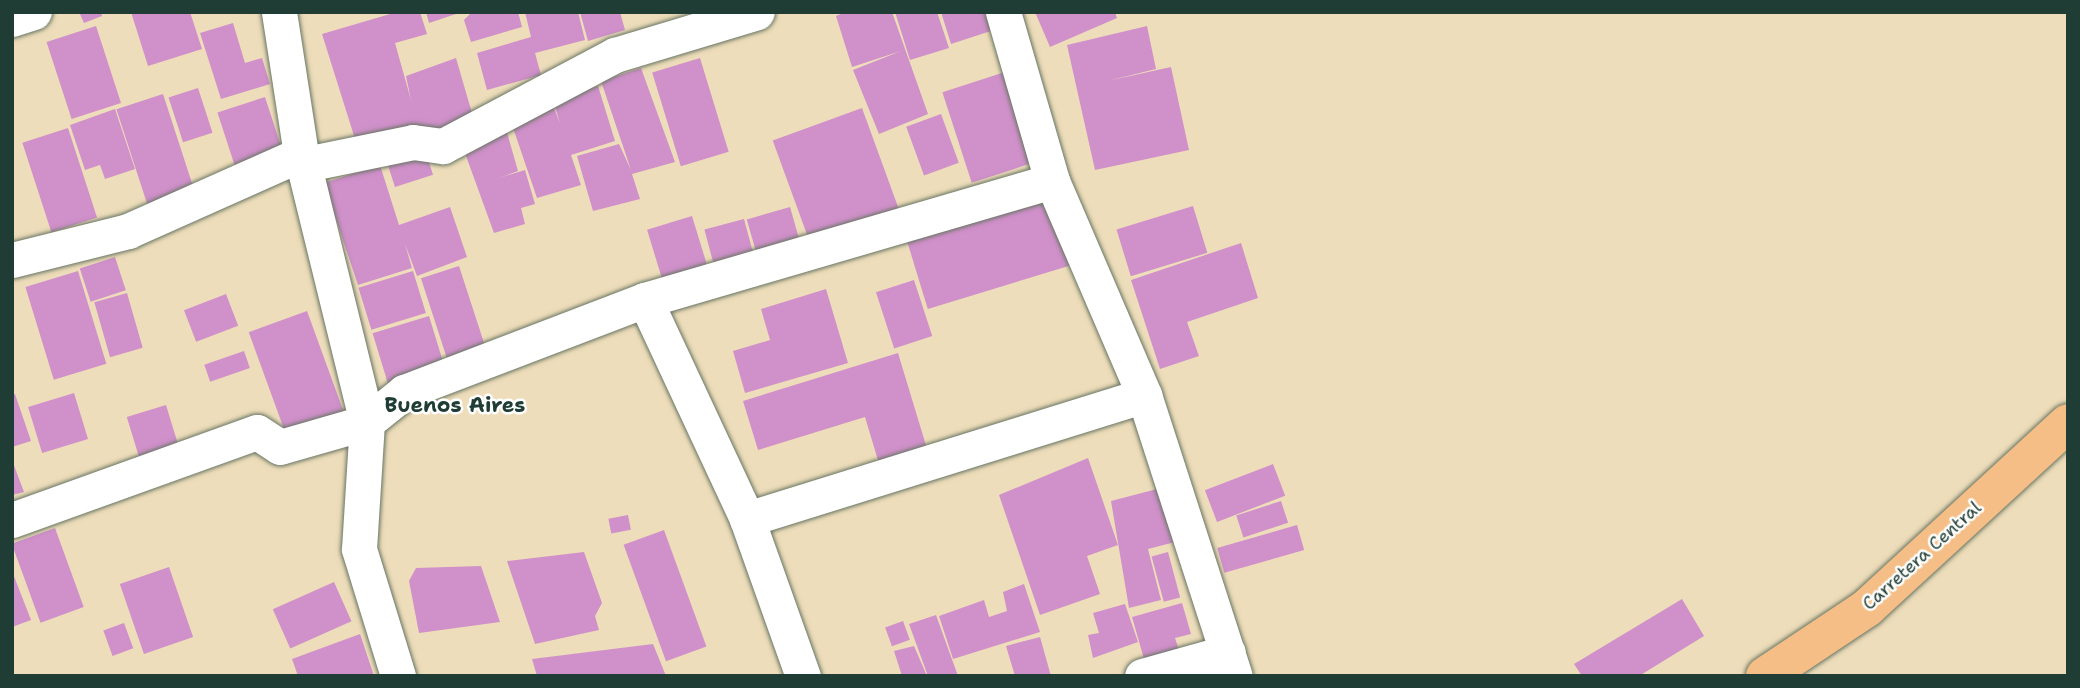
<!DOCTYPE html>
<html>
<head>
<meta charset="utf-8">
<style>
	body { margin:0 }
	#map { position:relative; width:2080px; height:688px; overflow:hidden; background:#eeddba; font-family:"Shantell Sans",sans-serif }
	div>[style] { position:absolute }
	.building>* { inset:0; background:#d090ca; transform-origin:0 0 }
	.roads { filter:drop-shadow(0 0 2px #677563) drop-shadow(0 0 2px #677563) }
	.minor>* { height:35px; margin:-17.5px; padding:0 17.5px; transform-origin:17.5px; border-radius:17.5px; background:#fff }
	.highway>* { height:38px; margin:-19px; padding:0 19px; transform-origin:19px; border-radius:19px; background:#f6be87 }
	span { translate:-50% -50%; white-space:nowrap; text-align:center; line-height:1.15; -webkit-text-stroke:5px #fff; paint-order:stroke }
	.street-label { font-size:18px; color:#1f3d34 }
	.quarter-label { font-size:21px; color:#1f3d34; font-weight:700 }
	.frame { position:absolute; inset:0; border:14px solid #1f3d34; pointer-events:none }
</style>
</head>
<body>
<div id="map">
	<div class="building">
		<i style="clip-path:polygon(79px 12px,101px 12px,102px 16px,84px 23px)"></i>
		<i style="clip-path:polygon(131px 12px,190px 12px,202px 49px,148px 66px)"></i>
		<i style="clip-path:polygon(397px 12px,420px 12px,427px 34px,395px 43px,411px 100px,406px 76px,456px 58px,474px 120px,421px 137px,355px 139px,322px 34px)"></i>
		<i style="clip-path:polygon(426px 12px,458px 12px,459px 13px,429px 23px)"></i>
		<i style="clip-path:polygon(472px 12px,518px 12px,522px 27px,471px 42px,464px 20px)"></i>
		<i style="clip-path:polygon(525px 12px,578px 12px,585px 40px,535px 53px,541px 75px,487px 90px,477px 53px,531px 37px)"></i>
		<i style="clip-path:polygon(580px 12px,620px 12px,625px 30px,588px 41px)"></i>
		<i style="clip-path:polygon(846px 12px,892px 12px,928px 114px,879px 134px,853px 70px,901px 51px,852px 67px,836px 16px)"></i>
		<i style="clip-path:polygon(895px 12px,937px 12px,949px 48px,910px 60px)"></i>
		<i style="clip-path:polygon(941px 12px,995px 12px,1000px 28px,951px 44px)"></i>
		<i style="clip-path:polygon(1035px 12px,1115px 12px,1117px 18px,1050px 47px)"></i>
		<i style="clip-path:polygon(233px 23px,245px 63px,262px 58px,270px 84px,221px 99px,200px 33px)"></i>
		<i style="left:96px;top:26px;width:81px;height:52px;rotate:72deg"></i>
		<i style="clip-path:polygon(1147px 26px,1156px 69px,1107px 81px,1171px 67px,1189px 150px,1095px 170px,1067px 45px)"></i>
		<i style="left:700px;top:58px;width:98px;height:50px;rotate:73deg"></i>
		<i style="clip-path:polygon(641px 68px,675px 162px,632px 174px,640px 199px,593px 211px,577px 156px,619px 144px,631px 170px,601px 81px)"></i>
		<i style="left:1008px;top:71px;width:95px;height:69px;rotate:72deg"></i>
		<i style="clip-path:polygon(598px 86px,615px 141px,571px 155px,581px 185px,537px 198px,511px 122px,554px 108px,560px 123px,553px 100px)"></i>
		<i style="left:198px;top:88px;width:47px;height:31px;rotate:72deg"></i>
		<i style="left:163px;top:94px;width:101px;height:49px;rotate:72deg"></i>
		<i style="left:265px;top:97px;width:60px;height:50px;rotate:72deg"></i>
		<i style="left:862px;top:108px;width:107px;height:95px;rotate:70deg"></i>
		<i style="clip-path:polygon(115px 109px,135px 169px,105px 179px,100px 165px,85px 170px,70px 125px)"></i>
		<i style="left:941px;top:114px;width:52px;height:37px;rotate:70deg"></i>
		<i style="left:68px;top:128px;width:94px;height:48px;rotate:72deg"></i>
		<i style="clip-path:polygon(506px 129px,518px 171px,499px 178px,525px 170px,535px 204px,521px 208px,525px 224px,494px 233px,462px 145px)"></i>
		<i style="left:425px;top:150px;width:26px;height:40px;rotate:72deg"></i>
		<i style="clip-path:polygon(380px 165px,399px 225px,450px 207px,467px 257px,417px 276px,405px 244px,412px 268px,358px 285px,324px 183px)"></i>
		<i style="left:1048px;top:196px;width:73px;height:148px;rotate:73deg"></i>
		<i style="left:1193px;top:206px;width:49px;height:80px;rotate:73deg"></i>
		<i style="left:790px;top:207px;width:35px;height:45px;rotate:74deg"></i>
		<i style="left:692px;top:216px;width:51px;height:47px;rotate:73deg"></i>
		<i style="left:744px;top:219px;width:34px;height:41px;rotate:75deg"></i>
		<i style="clip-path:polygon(1241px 243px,1258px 298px,1187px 322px,1199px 356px,1160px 369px,1131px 280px)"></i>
		<i style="left:115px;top:257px;width:35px;height:37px;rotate:72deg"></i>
		<i style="left:459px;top:266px;width:86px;height:40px;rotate:72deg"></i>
		<i style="left:78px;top:271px;width:97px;height:55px;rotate:73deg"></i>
		<i style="left:413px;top:271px;width:44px;height:57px;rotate:73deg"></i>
		<i style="left:914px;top:280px;width:59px;height:40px;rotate:72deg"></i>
		<i style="clip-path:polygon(826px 289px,848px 363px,745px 393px,733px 351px,770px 340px,761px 309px)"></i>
		<i style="left:127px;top:293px;width:57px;height:34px;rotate:74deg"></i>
		<i style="left:226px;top:294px;width:34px;height:45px;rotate:69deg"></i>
		<i style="left:307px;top:311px;width:107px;height:62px;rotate:70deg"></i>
		<i style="left:429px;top:316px;width:55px;height:59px;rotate:73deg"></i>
		<i style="left:244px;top:351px;width:18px;height:42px;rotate:71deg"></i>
		<i style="clip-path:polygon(898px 353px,928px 452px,880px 467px,865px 417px,758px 450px,743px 401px)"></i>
		<i style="left:74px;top:393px;width:48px;height:48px;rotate:73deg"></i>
		<i style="clip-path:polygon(15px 394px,31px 441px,12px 447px,12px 395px)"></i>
		<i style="left:166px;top:405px;width:45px;height:41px;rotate:73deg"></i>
		<i style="clip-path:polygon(1088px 458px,1118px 545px,1087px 556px,1100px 594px,1040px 615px,999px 495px)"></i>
		<i style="clip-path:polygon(12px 460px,24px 492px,12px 495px)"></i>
		<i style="left:1273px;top:464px;width:34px;height:73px;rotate:69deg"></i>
		<i style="clip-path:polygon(1161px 488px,1175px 542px,1148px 549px,1161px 600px,1129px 608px,1111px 501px)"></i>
		<i style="left:1281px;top:501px;width:23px;height:47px;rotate:72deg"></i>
		<i style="left:628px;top:515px;width:15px;height:20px;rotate:79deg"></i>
		<i style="left:1297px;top:525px;width:26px;height:83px;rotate:74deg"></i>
		<i style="left:55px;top:528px;width:84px;height:46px;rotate:70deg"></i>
		<i style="left:664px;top:530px;width:124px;height:43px;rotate:70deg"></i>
		<i style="clip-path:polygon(584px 552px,602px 603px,595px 616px,599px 630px,535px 644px,507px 561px)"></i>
		<i style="left:1168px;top:552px;width:47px;height:17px;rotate:75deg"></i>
		<i style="clip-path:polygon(481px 566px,500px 622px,419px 633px,409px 581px,416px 568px)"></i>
		<i style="left:169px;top:567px;width:74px;height:52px;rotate:71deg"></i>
		<i style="clip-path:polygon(12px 571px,31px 620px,12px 627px)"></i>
		<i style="left:334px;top:582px;width:43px;height:67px;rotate:66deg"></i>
		<i style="clip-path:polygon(1024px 584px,1040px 632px,953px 659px,939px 616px,984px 600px,989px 617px,1007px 611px,1003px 592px)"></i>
		<i style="clip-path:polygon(1682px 599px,1704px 636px,1639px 676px,1582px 676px,1574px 664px)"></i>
		<i style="clip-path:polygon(1182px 603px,1191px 634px,1175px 638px,1181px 656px,1146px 666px,1132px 617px)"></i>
		<i style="clip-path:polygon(1125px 604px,1138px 642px,1093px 658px,1088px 635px,1099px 633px,1093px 613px)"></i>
		<i style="clip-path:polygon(936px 615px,958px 676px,928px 676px,909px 624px)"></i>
		<i style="left:903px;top:621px;width:20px;height:19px;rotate:70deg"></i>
		<i style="left:124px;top:623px;width:27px;height:22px;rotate:70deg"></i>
		<i style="clip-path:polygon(360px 634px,374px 676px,298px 676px,292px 659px)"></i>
		<i style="clip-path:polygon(1040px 637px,1051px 676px,1015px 676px,1006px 646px)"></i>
		<i style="clip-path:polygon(653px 644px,666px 676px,537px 676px,532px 659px)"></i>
		<i style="clip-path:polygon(914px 646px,927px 676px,902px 676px,894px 651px)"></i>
	</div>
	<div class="roads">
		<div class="minor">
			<i style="left:279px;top:12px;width:144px;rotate:81.2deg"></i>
			<i style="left:301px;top:154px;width:276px;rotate:76.2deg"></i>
			<i style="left:367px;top:422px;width:127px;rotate:93.6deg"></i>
			<i style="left:359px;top:549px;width:133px;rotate:72.9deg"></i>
			<i style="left:1003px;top:12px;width:176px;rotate:73.8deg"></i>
			<i style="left:1052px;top:181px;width:233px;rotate:66.7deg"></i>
			<i style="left:1144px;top:395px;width:295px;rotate:72.1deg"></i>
			<i style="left:12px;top:19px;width:23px;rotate:-18deg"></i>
			<i style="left:12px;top:260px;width:120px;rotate:-14deg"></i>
			<i style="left:128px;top:231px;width:189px;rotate:-24deg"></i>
			<i style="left:301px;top:154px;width:13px;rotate:42deg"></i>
			<i style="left:311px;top:163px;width:104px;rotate:-11.6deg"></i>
			<i style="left:413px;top:142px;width:30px;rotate:8deg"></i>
			<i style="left:443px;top:146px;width:195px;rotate:-27.9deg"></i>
			<i style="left:615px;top:55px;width:148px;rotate:-16.8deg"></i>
			<i style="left:645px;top:300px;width:242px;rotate:65deg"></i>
			<i style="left:747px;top:519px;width:167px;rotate:70.4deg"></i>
			<i style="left:747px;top:519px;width:416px;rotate:-17.3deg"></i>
			<i style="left:12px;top:520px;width:260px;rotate:-19.8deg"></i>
			<i style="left:257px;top:432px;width:27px;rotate:33deg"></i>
			<i style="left:280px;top:447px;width:91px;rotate:-16deg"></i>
			<i style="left:367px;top:422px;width:48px;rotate:-39deg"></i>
			<i style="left:404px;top:392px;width:258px;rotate:-20.9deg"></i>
			<i style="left:645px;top:300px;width:424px;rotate:-16.3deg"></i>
			<i style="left:1142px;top:676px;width:89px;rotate:-15.6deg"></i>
		</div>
		<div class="highway">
			<i style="left:1765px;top:676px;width:123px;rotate:-33.7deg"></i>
			<i style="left:1867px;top:608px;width:273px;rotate:-42.6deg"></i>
		</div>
	</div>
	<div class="street-label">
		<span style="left:1922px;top:556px;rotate:-42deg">Carretera Central</span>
	</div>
	<div class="quarter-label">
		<span style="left:455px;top:405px">Buenos Aires</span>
	</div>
	<div class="frame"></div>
</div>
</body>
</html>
